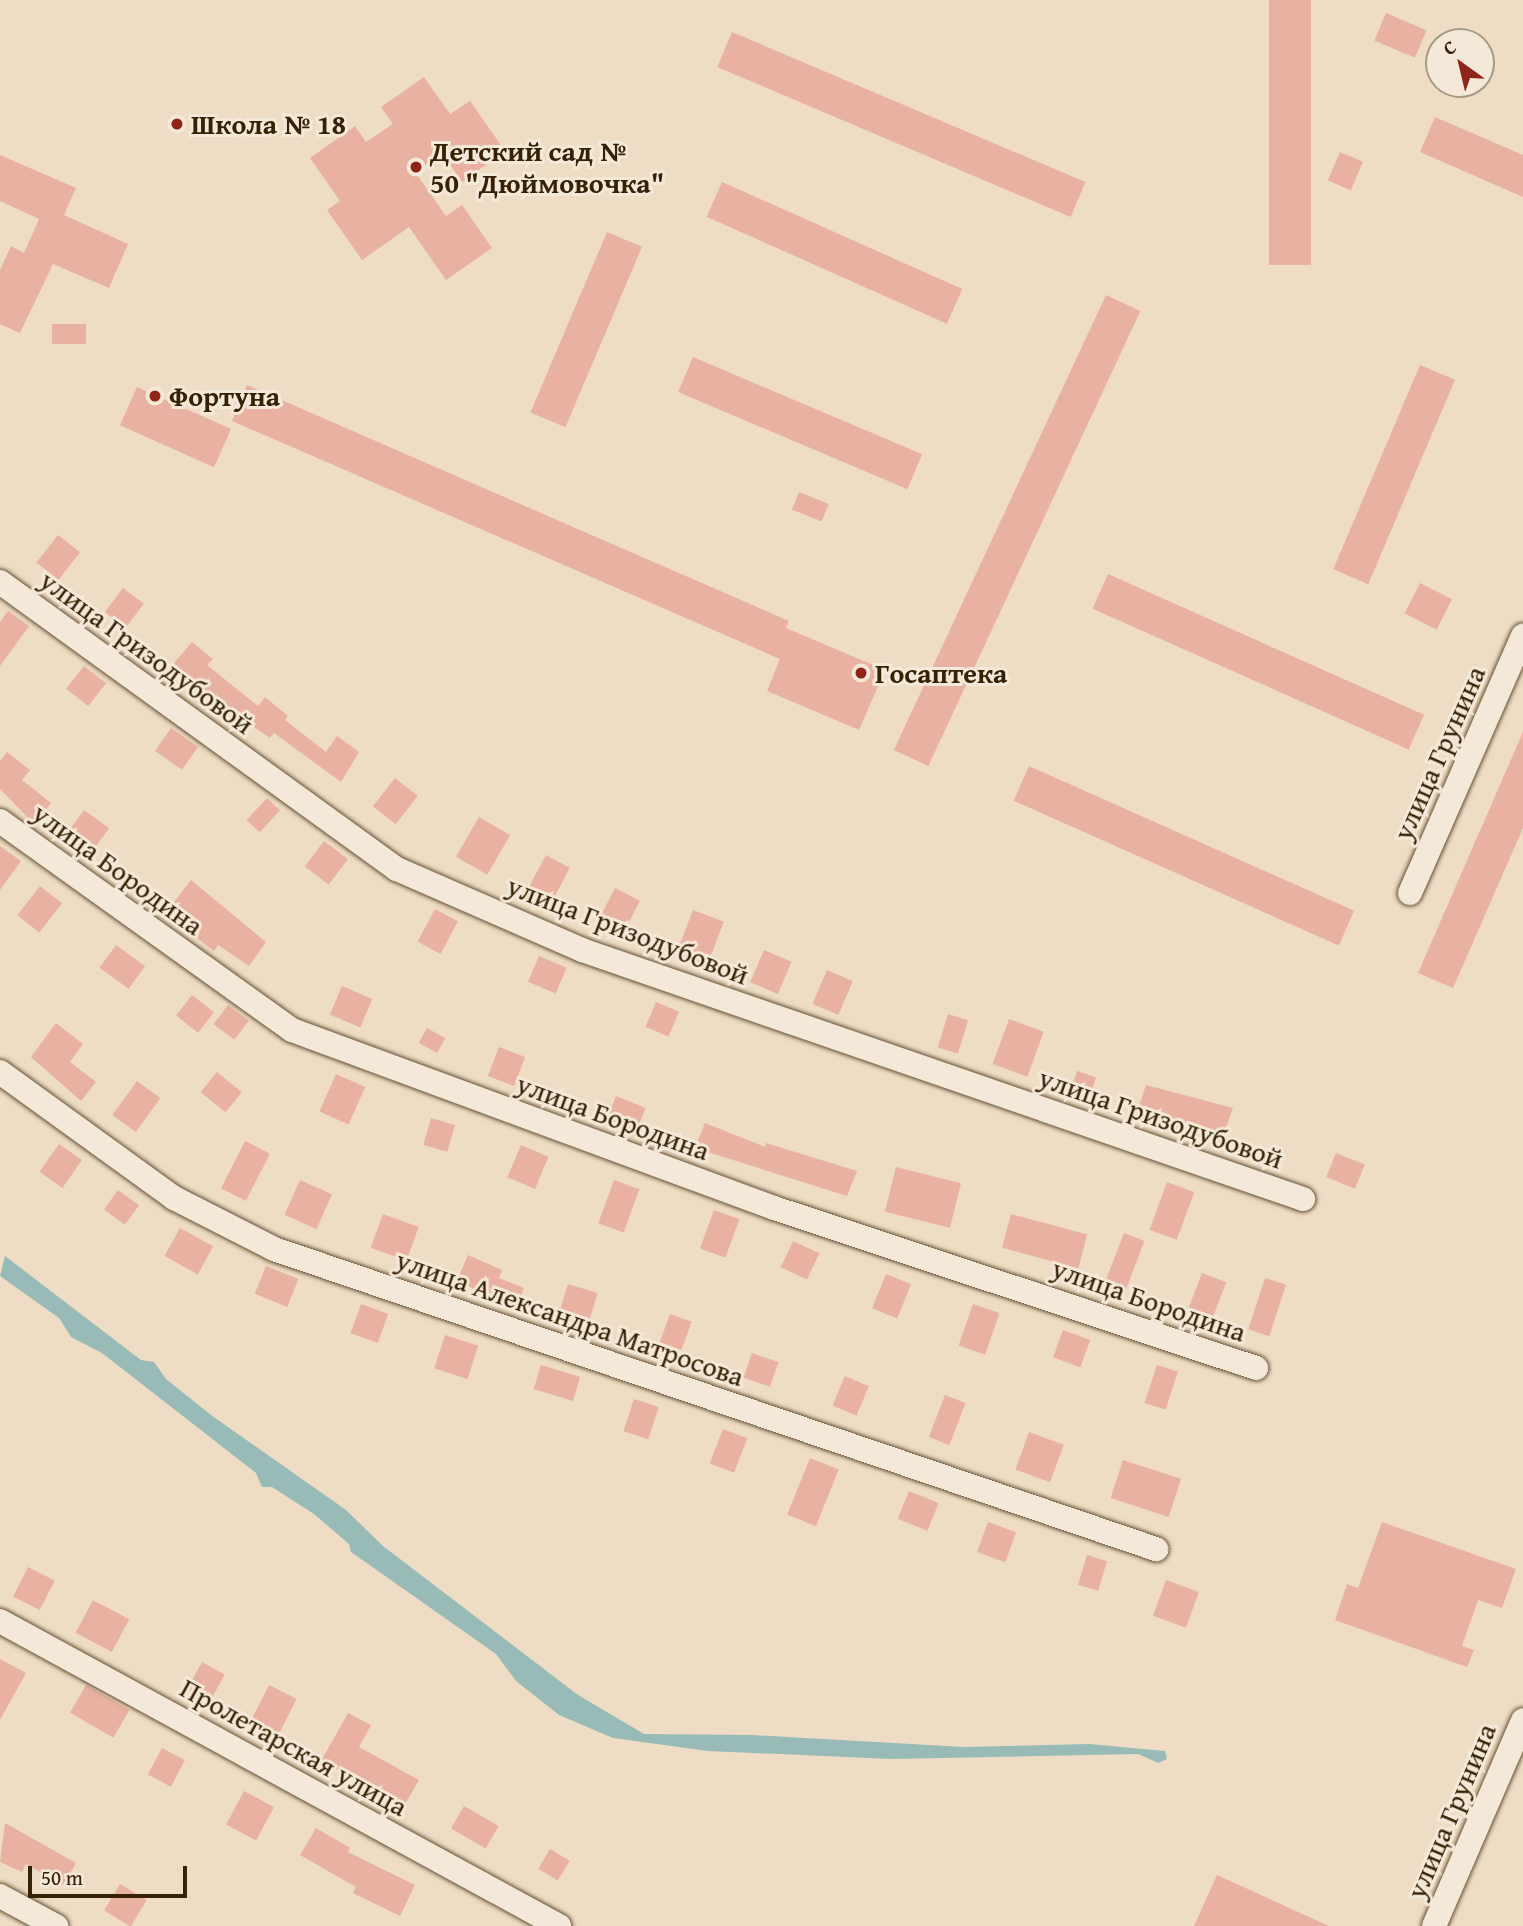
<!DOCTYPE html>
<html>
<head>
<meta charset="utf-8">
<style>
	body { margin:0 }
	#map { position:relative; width:1523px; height:1926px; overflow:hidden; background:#eeddc4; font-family:"Gentium Book Plus",serif }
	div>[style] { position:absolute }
	.water>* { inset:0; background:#99bbb7 }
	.building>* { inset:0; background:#e9b1a1; transform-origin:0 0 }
	.roads { filter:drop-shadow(0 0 2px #655034) drop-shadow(0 0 2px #655034) }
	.minor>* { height:24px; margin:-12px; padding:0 12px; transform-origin:12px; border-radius:12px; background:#f4e9d9 }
	.dots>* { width:19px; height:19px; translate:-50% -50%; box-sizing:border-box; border:4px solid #f4e9d9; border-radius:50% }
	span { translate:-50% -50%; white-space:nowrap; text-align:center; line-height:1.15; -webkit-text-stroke:6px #f4e9d9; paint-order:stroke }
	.poi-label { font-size:28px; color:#372104; font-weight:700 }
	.left { translate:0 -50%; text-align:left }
	.street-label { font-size:28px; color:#372104 }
	.north { position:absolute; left:1425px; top:28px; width:70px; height:70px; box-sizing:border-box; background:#f4e9d9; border:2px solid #a89984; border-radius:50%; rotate:326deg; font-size:19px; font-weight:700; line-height:28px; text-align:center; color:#372104 }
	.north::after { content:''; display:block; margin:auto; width:24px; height:32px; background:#8f2418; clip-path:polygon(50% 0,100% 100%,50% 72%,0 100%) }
	.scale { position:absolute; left:28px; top:1866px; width:159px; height:32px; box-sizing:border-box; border:4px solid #372104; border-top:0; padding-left:9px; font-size:21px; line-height:24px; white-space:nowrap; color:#372104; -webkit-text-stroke:5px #f4e9d9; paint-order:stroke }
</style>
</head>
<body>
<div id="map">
	<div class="water">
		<i style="clip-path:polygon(5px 1256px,141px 1360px,154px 1362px,166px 1379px,211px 1415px,346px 1510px,383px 1546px,578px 1695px,644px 1734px,751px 1735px,964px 1747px,1089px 1744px,1165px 1751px,1167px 1759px,1158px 1763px,1138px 1754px,892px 1759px,708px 1751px,613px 1738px,559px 1715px,516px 1681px,496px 1654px,351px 1552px,349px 1544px,314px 1514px,272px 1487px,262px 1487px,256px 1473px,102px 1353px,71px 1337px,59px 1318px,0 1276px)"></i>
	</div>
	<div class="building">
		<i style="left:1269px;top:0;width:42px;height:265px"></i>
		<i style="left:1386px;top:13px;width:44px;height:30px;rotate:23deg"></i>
		<i style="left:732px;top:32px;width:384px;height:38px;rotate:23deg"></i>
		<i style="clip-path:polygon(424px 77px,450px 114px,470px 101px,505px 151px,462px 182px,442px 153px,415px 172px,446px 216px,462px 205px,492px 248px,446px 280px,409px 227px,362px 260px,327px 210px,340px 201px,310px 158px,355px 126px,366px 142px,393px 124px,381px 107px)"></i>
		<i style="clip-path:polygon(1435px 117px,1523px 155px,1523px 197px,1420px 152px)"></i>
		<i style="left:1340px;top:152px;width:25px;height:31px;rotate:23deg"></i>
		<i style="clip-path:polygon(0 155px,76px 188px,64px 215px,128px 244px,109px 288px,53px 264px,20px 333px,0 324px,0 270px,11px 246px,24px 253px,39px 219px,0 201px)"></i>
		<i style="left:722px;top:182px;width:263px;height:38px;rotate:24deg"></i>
		<i style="left:607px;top:232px;width:38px;height:196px;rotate:23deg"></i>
		<i style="left:1106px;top:295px;width:38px;height:502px;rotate:25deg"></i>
		<i style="left:52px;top:324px;width:34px;height:20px"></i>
		<i style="left:693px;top:357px;width:249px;height:38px;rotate:23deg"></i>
		<i style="left:1420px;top:365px;width:38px;height:222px;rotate:23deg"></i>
		<i style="clip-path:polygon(247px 385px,789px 621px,786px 628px,885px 670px,859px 730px,767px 691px,780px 659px,232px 421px)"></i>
		<i style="left:137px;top:387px;width:103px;height:42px;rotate:24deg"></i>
		<i style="left:799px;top:492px;width:32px;height:19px;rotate:22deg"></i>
		<i style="left:58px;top:535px;width:28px;height:35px;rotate:38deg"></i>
		<i style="left:1108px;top:574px;width:346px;height:38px;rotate:24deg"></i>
		<i style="left:1420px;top:583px;width:36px;height:34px;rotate:27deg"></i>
		<i style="left:123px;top:588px;width:26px;height:30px;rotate:37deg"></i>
		<i style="clip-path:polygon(8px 611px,29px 626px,0 666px,0 622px)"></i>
		<i style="clip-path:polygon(192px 642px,213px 659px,207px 665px,258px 706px,265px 697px,288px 716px,285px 720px,326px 752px,337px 736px,359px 752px,341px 782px,274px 733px,270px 738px,211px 697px,174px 663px)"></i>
		<i style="left:84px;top:666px;width:28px;height:29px;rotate:38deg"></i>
		<i style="left:171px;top:728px;width:33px;height:28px;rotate:35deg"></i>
		<i style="clip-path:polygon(1523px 732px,1523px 828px,1453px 988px,1418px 973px)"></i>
		<i style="clip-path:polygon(7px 752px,30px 770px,22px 780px,51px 803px,34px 824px,0 789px,0 761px)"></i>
		<i style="left:1029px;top:766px;width:356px;height:38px;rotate:24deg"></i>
		<i style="left:395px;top:778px;width:29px;height:36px;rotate:38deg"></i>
		<i style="left:267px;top:798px;width:18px;height:30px;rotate:43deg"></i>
		<i style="left:84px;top:810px;width:31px;height:24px;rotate:36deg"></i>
		<i style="left:479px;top:817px;width:36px;height:46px;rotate:30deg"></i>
		<i style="left:324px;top:841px;width:30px;height:32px;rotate:37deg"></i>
		<i style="clip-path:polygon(0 846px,21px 861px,0 890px)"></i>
		<i style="left:546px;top:855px;width:27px;height:36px;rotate:28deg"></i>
		<i style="clip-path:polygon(191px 880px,266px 942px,249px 966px,218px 945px,214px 951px,165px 914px)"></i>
		<i style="left:40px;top:886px;width:28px;height:37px;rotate:38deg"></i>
		<i style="left:615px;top:888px;width:28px;height:37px;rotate:27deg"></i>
		<i style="left:435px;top:909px;width:26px;height:37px;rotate:28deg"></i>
		<i style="left:693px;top:910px;width:33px;height:48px;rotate:21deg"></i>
		<i style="left:116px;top:945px;width:36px;height:28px;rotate:36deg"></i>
		<i style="left:764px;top:950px;width:30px;height:35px;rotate:23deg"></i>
		<i style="left:539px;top:956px;width:30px;height:28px;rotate:23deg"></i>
		<i style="left:827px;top:970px;width:28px;height:37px;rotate:23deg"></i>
		<i style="left:342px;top:986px;width:33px;height:31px;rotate:23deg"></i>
		<i style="left:192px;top:995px;width:28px;height:26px;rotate:38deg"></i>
		<i style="left:656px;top:1002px;width:25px;height:27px;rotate:23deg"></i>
		<i style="left:228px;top:1005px;width:26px;height:24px;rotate:37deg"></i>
		<i style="left:948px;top:1014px;width:21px;height:35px;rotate:17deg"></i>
		<i style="left:1009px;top:1019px;width:37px;height:48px;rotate:20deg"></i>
		<i style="clip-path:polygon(56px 1023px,83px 1044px,70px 1062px,96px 1082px,81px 1101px,31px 1057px)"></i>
		<i style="left:427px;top:1028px;width:21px;height:17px;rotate:29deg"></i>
		<i style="left:499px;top:1047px;width:28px;height:31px;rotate:21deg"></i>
		<i style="left:1077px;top:1071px;width:20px;height:24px;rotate:18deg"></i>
		<i style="left:217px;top:1072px;width:32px;height:26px;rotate:39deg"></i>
		<i style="left:336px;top:1074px;width:32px;height:41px;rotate:24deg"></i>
		<i style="left:137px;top:1081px;width:29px;height:42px;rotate:36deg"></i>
		<i style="clip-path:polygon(1146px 1085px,1233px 1108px,1220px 1144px,1136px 1115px)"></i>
		<i style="left:616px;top:1096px;width:32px;height:30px;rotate:22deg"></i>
		<i style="left:431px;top:1118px;width:25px;height:28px;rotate:16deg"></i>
		<i style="clip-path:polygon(705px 1123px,765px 1147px,766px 1143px,857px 1171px,847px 1196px,695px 1148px)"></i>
		<i style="left:245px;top:1141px;width:28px;height:53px;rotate:27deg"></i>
		<i style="left:59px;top:1144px;width:28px;height:34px;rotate:35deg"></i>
		<i style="left:521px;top:1145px;width:30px;height:35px;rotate:23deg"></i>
		<i style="left:1336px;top:1153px;width:31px;height:26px;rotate:22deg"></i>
		<i style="left:896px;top:1167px;width:67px;height:46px;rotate:14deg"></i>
		<i style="left:300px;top:1180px;width:35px;height:38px;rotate:24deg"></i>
		<i style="left:614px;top:1180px;width:27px;height:46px;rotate:20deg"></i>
		<i style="left:1167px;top:1182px;width:29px;height:51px;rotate:20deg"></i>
		<i style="left:118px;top:1190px;width:26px;height:24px;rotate:36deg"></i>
		<i style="left:714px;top:1210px;width:27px;height:41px;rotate:20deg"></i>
		<i style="left:383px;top:1214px;width:38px;height:36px;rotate:20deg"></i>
		<i style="left:1011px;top:1214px;width:79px;height:35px;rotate:15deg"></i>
		<i style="left:180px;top:1228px;width:38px;height:32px;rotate:29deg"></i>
		<i style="left:1124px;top:1233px;width:22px;height:51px;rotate:21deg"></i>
		<i style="left:793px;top:1241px;width:29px;height:29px;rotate:25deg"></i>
		<i style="clip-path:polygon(468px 1255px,502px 1270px,499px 1278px,524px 1288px,515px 1311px,457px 1280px)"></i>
		<i style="left:266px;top:1266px;width:35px;height:30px;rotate:22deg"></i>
		<i style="left:1202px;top:1273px;width:26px;height:38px;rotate:21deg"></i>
		<i style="left:886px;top:1274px;width:27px;height:37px;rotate:22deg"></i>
		<i style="left:1265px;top:1278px;width:22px;height:54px;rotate:18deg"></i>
		<i style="left:568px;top:1284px;width:31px;height:34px;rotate:17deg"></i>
		<i style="left:361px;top:1304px;width:29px;height:31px;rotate:20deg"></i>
		<i style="left:973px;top:1304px;width:28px;height:44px;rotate:19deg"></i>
		<i style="left:670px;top:1314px;width:23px;height:30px;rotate:20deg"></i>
		<i style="left:1063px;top:1330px;width:29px;height:29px;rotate:20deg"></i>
		<i style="left:445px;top:1335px;width:35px;height:35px;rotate:18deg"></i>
		<i style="left:752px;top:1353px;width:28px;height:26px;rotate:19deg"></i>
		<i style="left:541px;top:1365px;width:41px;height:25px;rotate:17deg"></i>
		<i style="left:1157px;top:1365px;width:22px;height:40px;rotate:18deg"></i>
		<i style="left:845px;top:1376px;width:26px;height:32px;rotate:23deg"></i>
		<i style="left:945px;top:1395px;width:22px;height:45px;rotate:21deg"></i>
		<i style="left:634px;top:1399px;width:26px;height:34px;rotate:18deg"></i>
		<i style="left:723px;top:1429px;width:26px;height:37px;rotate:21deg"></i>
		<i style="left:1029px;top:1432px;width:37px;height:40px;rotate:20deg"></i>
		<i style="left:810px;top:1458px;width:31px;height:61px;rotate:22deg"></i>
		<i style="left:1123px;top:1460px;width:61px;height:40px;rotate:18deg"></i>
		<i style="left:909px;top:1491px;width:32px;height:30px;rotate:22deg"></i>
		<i style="left:988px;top:1522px;width:30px;height:32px;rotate:20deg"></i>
		<i style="clip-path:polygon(1382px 1522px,1516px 1569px,1502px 1608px,1478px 1600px,1462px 1646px,1474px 1650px,1467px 1667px,1335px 1620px,1347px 1584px,1358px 1588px)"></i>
		<i style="left:1087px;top:1555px;width:21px;height:31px;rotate:17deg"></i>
		<i style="left:28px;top:1567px;width:30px;height:33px;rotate:27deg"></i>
		<i style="left:1166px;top:1580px;width:35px;height:38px;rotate:20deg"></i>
		<i style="left:93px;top:1600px;width:41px;height:37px;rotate:28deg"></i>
		<i style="clip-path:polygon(0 1659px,26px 1673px,0 1720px)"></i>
		<i style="left:202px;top:1662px;width:26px;height:31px;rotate:29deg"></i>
		<i style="left:86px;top:1685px;width:50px;height:32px;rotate:30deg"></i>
		<i style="left:269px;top:1685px;width:31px;height:43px;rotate:27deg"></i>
		<i style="clip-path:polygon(348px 1713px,371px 1725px,359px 1747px,419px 1780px,404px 1806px,321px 1761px)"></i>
		<i style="left:162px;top:1748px;width:26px;height:30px;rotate:28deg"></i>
		<i style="left:244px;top:1791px;width:34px;height:38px;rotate:28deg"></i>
		<i style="left:464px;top:1806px;width:40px;height:26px;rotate:30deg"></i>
		<i style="clip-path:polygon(5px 1823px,76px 1863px,63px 1885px,26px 1864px,22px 1872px,0 1862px)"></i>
		<i style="clip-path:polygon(316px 1828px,350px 1848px,348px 1852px,415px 1885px,400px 1916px,353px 1893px,356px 1887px,300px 1855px)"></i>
		<i style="left:550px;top:1849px;width:23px;height:23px;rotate:31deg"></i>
		<i style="clip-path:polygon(1217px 1875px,1329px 1926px,1194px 1926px)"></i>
		<i style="left:120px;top:1884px;width:31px;height:31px;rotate:31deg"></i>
	</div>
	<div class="roads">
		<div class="minor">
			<i style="left:0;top:582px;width:490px;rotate:35.9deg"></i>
			<i style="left:397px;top:869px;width:202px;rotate:23.6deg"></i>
			<i style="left:582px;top:950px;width:763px;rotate:19.05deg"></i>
			<i style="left:0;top:821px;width:359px;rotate:35.6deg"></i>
			<i style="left:292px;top:1030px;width:514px;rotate:20.27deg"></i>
			<i style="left:774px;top:1208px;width:508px;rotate:18.36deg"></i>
			<i style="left:1410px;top:893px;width:281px;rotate:-66.3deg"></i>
			<i style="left:0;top:1072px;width:215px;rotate:35.9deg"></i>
			<i style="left:174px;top:1198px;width:112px;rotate:27deg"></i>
			<i style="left:274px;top:1249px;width:932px;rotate:18.79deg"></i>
			<i style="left:0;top:1621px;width:637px;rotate:28.62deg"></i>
			<i style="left:0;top:1896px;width:64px;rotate:28.2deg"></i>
			<i style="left:1434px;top:1926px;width:224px;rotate:-66.6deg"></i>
		</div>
	</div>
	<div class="dots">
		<i style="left:177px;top:124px;background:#8f2418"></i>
		<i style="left:416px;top:167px;background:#8f2418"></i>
		<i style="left:155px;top:396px;background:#8f2418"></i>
		<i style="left:861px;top:673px;background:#8f2418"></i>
	</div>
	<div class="poi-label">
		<span class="left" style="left:191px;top:124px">Школа № 18</span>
		<span class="left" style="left:430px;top:167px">Детский сад №<br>50 "Дюймовочка"</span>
		<span class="left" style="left:169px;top:396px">Фортуна</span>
		<span class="left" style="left:875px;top:673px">Госаптека</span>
	</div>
	<div class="street-label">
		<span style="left:147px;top:652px;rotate:36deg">улица Гризодубовой</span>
		<span style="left:1439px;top:753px;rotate:-66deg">улица Грунина</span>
		<span style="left:118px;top:869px;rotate:36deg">улица Бородина</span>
		<span style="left:628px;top:930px;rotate:21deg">улица Гризодубовой</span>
		<span style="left:613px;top:1117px;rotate:20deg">улица Бородина</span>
		<span style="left:1161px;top:1118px;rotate:19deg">улица Гризодубовой</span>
		<span style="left:1149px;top:1300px;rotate:19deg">улица Бородина</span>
		<span style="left:570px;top:1318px;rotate:19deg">улица Александра Матросова</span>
		<span style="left:294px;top:1747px;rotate:29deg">Пролетарская улица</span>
		<span style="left:1451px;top:1811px;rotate:-67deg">улица Грунина</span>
	</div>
	<div class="north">С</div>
	<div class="scale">50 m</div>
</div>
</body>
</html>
